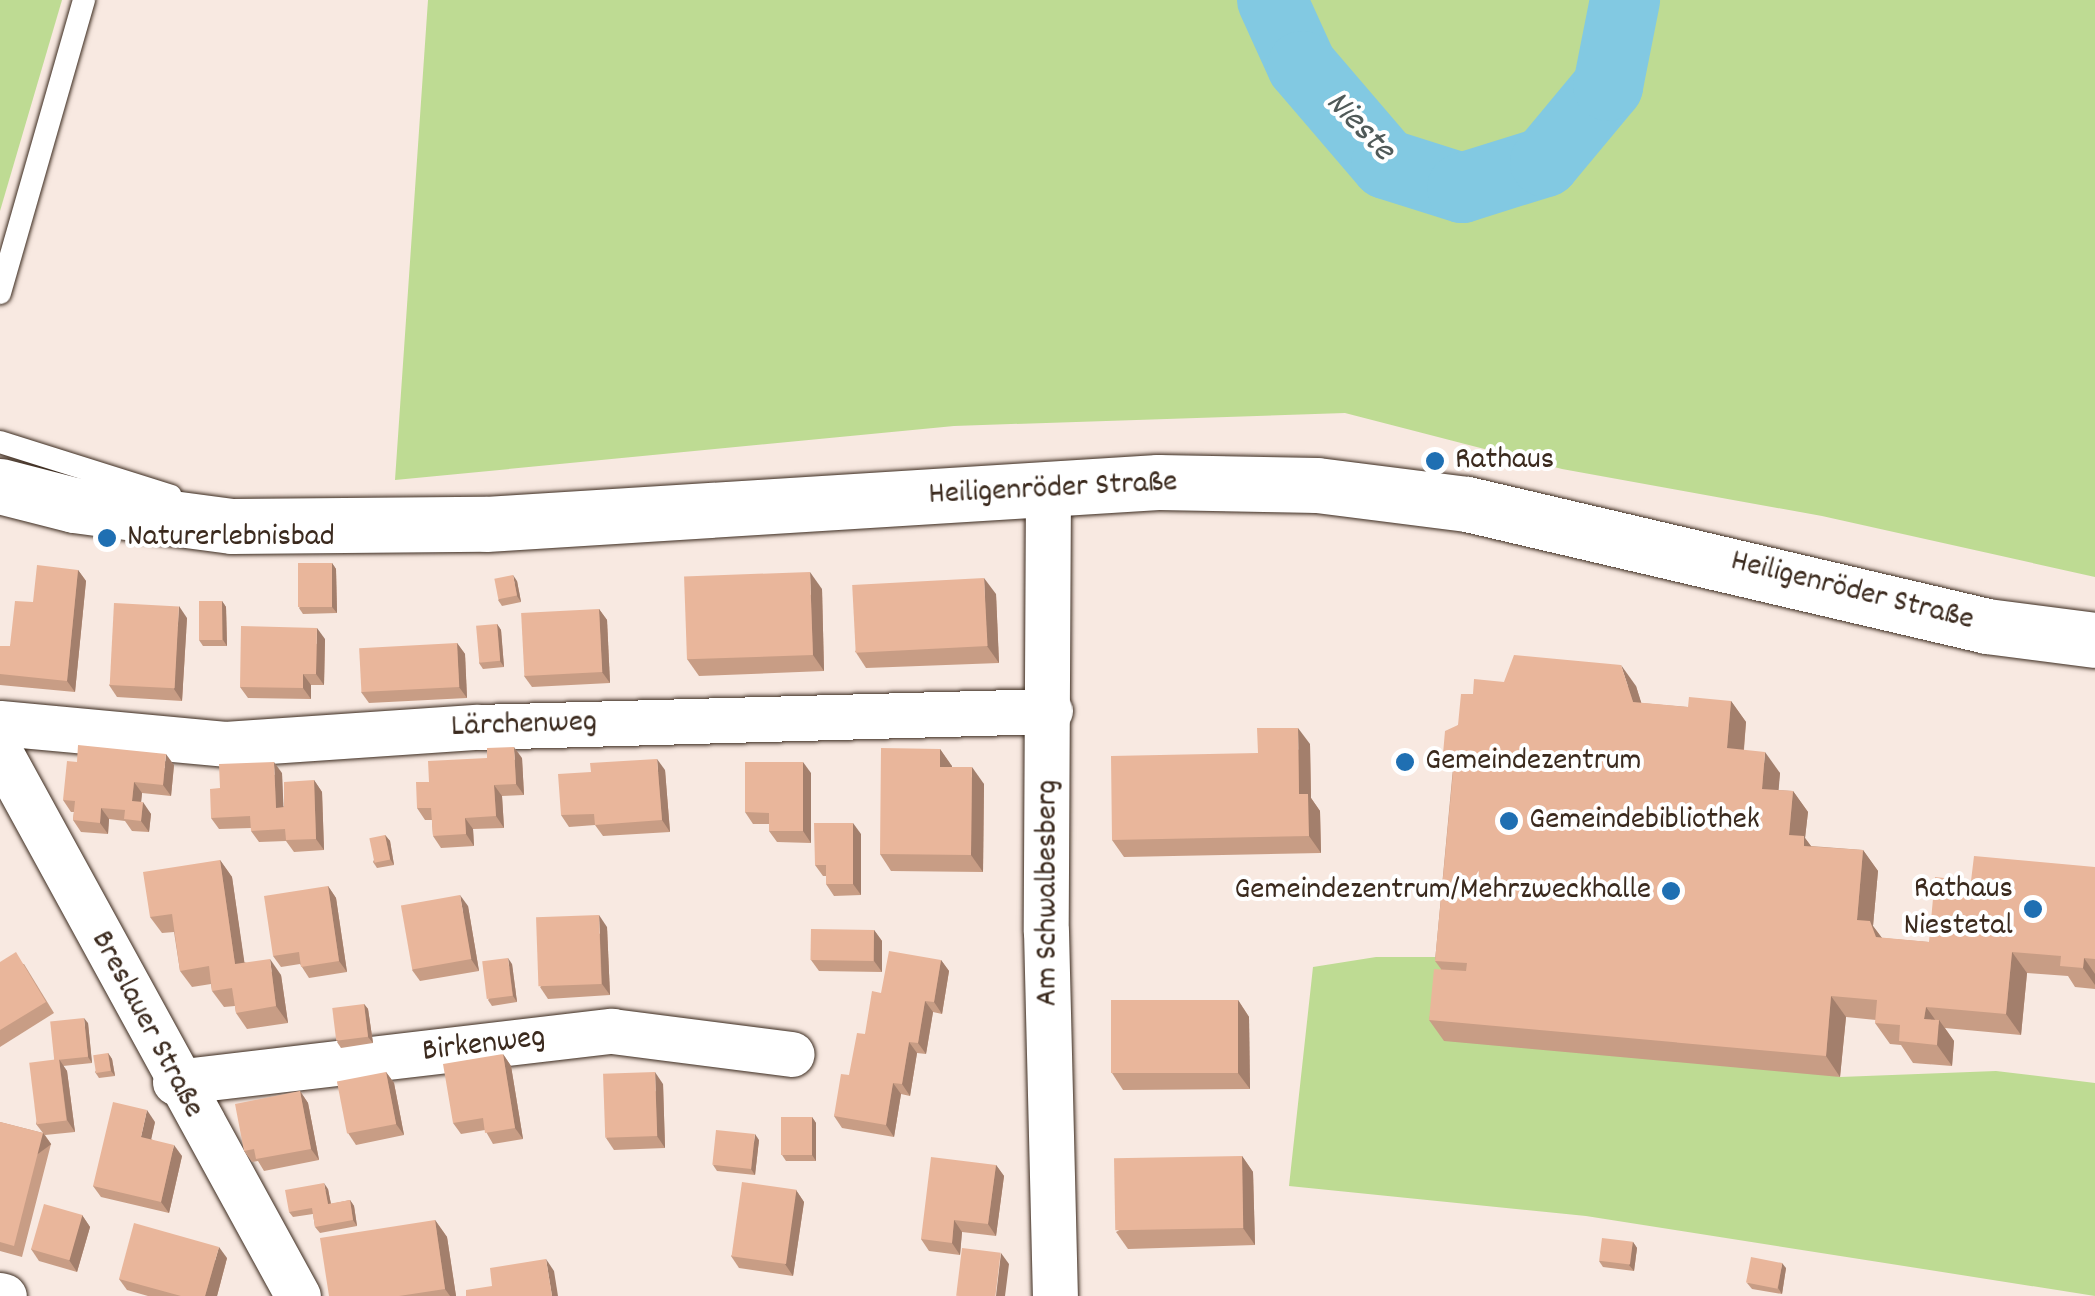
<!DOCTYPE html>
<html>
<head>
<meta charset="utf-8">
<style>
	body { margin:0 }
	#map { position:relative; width:2095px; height:1296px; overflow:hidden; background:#f8e9e1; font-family:Dekko,sans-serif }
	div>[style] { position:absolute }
	.green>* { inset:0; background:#bedb93 }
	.river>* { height:70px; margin:-35px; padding:0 35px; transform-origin:35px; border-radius:35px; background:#82c9e2 }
	.roads { filter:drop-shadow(0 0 2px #3b2a1e) drop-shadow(0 0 2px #3b2a1e) }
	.lane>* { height:22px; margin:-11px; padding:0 11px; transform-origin:11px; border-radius:11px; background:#fff }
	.street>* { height:45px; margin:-22.5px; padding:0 22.5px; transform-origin:22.5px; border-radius:22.5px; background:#fff }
	.secondary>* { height:55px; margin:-27.5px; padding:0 27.5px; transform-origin:27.5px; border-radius:27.5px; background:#fff }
	.wall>* { inset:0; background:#c89d85 }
	.shaded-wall>* { inset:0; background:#a37f6c; transform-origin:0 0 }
	.building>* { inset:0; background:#e9b69b; transform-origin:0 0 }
	.dots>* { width:28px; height:28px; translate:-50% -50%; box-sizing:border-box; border:5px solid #fff; border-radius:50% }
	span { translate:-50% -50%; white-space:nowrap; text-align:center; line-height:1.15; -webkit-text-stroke:8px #fff; paint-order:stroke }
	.poi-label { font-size:32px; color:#3b2a1e }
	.left { translate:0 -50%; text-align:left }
	.right { translate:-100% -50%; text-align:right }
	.street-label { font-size:32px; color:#3b2a1e }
	.water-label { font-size:35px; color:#505a59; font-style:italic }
</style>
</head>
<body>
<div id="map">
	<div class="green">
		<i style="clip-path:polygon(0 0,62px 0,0 211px)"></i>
		<i style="clip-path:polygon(428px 0,2095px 0,2095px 577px,1822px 516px,1562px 469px,1345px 413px,954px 426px,395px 480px)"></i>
		<i style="clip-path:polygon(1376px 957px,1453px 957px,1840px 1077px,1996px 1071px,2095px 1083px,2095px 1296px,1586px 1216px,1289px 1186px,1313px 967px)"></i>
	</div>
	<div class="river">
		<i style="left:1272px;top:0;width:72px;rotate:65.6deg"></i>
		<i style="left:1302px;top:66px;width:129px;rotate:49.4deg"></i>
		<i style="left:1386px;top:164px;width:80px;rotate:17.5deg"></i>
		<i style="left:1462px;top:188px;width:87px;rotate:-17.4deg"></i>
		<i style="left:1545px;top:162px;width:99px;rotate:-50.3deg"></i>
		<i style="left:1608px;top:86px;width:88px;rotate:-78.8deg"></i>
	</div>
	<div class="roads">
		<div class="lane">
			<i style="left:0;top:293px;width:305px;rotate:-74deg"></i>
			<i style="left:0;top:442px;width:179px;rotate:17.5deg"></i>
		</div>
		<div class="street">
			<i style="left:1048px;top:489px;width:442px;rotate:90.3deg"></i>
			<i style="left:1046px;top:931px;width:365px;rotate:88.6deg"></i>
			<i style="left:0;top:723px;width:226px;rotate:5.3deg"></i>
			<i style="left:225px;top:744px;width:253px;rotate:-3.9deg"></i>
			<i style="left:477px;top:727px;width:573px;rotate:-1.6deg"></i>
			<i style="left:0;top:752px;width:620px;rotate:61.29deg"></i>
			<i style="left:175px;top:1082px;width:440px;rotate:-6.7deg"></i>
			<i style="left:612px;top:1031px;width:181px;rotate:7.3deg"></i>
			<i style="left:0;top:1295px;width:4px;rotate:14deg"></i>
		</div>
		<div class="secondary">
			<i style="left:0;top:486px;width:76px;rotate:14.4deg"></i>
			<i style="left:74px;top:505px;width:159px;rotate:7.6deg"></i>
			<i style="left:232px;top:526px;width:254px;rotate:-0.5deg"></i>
			<i style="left:486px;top:524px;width:673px;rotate:-3.58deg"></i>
			<i style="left:1158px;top:482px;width:159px;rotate:1.1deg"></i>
			<i style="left:1317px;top:485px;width:151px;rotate:7.2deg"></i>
			<i style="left:1467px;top:504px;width:534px;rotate:13.2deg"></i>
			<i style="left:1987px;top:626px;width:109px;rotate:7.4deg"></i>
		</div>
	</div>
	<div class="wall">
		<i style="clip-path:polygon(332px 563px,336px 569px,337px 613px,303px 614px,299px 608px)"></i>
		<i style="clip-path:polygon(78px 570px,86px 581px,75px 692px,0 685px,0 646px,10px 646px,33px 602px)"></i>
		<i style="clip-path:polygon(517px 581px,521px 602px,502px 606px,498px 600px)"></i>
		<i style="clip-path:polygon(822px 589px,824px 671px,699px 676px,687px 659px)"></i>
		<i style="clip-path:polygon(996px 594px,999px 663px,866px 668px,855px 651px)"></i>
		<i style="clip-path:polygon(222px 601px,226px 607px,227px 646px,203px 646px,199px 640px)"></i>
		<i style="clip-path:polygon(599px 609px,607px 620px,610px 683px,532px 687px,524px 676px)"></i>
		<i style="clip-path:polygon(187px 618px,182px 701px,117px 697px,109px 685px)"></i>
		<i style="clip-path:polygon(497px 624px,501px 630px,504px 667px,483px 669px,479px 663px)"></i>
		<i style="clip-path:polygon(325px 639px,324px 685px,311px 685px,311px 699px,248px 698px,240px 687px)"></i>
		<i style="clip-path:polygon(457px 643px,465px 654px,467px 698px,369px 703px,361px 692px)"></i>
		<i style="clip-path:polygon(1504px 682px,1636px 686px,1641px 703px,1688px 707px,1731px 701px,1746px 722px,1744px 750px,1780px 773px,1778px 790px,1793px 791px,1808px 812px,1805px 838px,1811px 846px,1863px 850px,1878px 871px,1873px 926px,1882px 938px,1929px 942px,1971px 881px,2095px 867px,2095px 989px,2075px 987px,2068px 976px,2027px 973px,2021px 1035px,1945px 1028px,1954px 1041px,1952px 1066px,1913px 1063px,1901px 1045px,1890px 1044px,1875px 1023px,1876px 1020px,1846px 1017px,1840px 1077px,1444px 1041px,1429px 1020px,1441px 969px,1435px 961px,1453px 768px,1443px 754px,1458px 725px)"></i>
		<i style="clip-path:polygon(1310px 744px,1311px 798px,1320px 811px,1321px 853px,1124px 857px,1112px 840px)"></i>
		<i style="clip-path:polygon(940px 749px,952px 767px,984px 784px,983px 872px,891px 871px,880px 854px)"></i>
		<i style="clip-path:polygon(522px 758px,524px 795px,502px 796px,504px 828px,473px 829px,474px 846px,441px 848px,433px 836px,432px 820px,425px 820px,417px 808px,429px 782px)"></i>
		<i style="clip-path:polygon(174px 765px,171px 796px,142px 793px,141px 802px,151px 814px,149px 832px,132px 831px,125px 821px,109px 819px,108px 834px,81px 832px,73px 820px,74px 812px,71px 812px,63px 800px)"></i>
		<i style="clip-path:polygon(665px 770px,670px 832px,603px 836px,595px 825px,569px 827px,561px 815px)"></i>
		<i style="clip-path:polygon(282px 773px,283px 807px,314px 780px,322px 792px,324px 850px,294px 852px,286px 841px,259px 842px,251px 831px,251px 828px,219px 829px,211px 818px,220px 788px)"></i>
		<i style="clip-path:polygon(811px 773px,811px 843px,777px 842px,769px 831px,769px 824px,753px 824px,745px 812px)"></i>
		<i style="clip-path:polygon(861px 834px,861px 895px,834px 896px,826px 884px,826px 876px,823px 876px,815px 865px)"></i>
		<i style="clip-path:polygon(385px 835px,390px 841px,394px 865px,377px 868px,373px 862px)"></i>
		<i style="clip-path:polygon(220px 860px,232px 877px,244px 962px,281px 975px,288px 1023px,247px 1029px,236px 1013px,235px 1006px,224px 1007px,212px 991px,211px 984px,192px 987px,180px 971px,174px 932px,162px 933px,150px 917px)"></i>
		<i style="clip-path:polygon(328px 886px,336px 898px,347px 972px,309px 978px,300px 964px,281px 967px,273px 956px)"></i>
		<i style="clip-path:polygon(468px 906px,479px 971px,420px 981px,412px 970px)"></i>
		<i style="clip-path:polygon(607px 927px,610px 995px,548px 999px,540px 987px)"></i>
		<i style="clip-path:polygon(874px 930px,882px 941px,882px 972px,819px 971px,811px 960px)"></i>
		<i style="clip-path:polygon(941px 960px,949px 971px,942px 1014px,933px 1012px,926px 1054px,917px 1053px,910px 1096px,901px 1094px,894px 1137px,842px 1128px,834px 1116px,865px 1034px)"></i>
		<i style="clip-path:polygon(0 962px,24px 964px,54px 1013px,0 1047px)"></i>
		<i style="clip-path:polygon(512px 964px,517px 1002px,492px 1006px,488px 1000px)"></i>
		<i style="clip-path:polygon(1238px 1000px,1249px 1017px,1250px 1089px,1123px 1090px,1112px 1073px)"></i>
		<i style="clip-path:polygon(364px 1004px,368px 1009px,373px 1043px,341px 1048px,337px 1042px)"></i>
		<i style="clip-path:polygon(88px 1023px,92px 1063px,63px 1066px,67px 1071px,75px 1132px,45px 1135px,51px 1144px,22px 1257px,0 1251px,0 1122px,43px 1133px,36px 1124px,54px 1060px)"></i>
		<i style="clip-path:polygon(108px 1053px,112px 1059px,115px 1076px,99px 1078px,95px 1072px)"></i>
		<i style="clip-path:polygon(503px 1054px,511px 1066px,523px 1139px,493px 1144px,485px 1130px,461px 1134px,453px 1123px)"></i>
		<i style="clip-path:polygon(386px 1072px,394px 1083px,404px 1135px,356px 1145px,348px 1133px)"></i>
		<i style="clip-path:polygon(663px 1084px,665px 1148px,614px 1150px,606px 1138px)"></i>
		<i style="clip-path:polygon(300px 1091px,308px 1103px,319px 1160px,264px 1171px,258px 1161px,252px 1162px,244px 1151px)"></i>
		<i style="clip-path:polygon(812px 1117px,816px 1123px,816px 1161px,786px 1161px,782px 1155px)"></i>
		<i style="clip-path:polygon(155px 1122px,151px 1139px,182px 1156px,169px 1213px,101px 1197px,93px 1186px)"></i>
		<i style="clip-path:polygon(759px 1140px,755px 1175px,717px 1171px,713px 1165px)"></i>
		<i style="clip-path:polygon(1242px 1156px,1253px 1172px,1255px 1245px,1128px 1249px,1116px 1232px)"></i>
		<i style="clip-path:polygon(996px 1165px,1004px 1176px,996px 1236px,962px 1232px,960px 1255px,929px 1251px,921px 1239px)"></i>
		<i style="clip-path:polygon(328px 1189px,331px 1204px,350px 1200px,354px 1206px,357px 1226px,320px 1233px,315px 1227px,313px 1214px,293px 1217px,289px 1212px)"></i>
		<i style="clip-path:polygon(796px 1190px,804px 1202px,793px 1276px,739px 1268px,731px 1256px)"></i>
		<i style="clip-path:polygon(82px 1215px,90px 1227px,77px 1272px,39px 1261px,31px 1249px)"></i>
		<i style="clip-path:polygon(435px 1220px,447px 1237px,456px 1296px,329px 1296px)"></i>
		<i style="clip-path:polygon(1633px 1242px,1637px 1248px,1634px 1271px,1603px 1267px,1599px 1261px)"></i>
		<i style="clip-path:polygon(227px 1258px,217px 1296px,148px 1296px,127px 1290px,119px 1279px)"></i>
		<i style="clip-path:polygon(1786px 1268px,1782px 1294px,1752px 1289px,1747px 1283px)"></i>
	</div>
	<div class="shaded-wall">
		<i style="clip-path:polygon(332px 563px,336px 569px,337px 613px,332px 607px)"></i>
		<i style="clip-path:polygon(78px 570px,86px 581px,75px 692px,67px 681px)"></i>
		<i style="clip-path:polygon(810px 572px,822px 589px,824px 671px,813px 655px)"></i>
		<i style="clip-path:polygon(513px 575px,517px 581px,521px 602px,517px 596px)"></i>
		<i style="clip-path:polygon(984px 578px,996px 594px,999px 663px,987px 646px)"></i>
		<i style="clip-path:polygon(222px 601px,226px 607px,227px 646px,223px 640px)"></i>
		<i style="clip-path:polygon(179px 606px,187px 618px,182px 701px,174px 689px)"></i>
		<i style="clip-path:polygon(599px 609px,607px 620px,610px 683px,602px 672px)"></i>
		<i style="clip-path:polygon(497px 624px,501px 630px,504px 667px,500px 661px)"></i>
		<i style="clip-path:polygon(317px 628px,325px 639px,324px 685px,316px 674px)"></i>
		<i style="clip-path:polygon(457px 643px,465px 654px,467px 698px,459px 687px)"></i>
		<i style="clip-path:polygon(1621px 665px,1636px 686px,1648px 724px,1633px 702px)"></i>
		<i style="clip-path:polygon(303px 674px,311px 685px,311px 699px,303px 688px)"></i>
		<i style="clip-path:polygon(1731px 701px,1746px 722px,1742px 770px,1727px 748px)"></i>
		<i style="clip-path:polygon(1298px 728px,1310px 744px,1311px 798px,1320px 811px,1321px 853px,1309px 836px,1299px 794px)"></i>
		<i style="clip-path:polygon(514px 747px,522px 758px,524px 795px,516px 784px)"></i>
		<i style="clip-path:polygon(940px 749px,952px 766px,952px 783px,940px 767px)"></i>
		<i style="clip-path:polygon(1765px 752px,1780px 773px,1777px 810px,1762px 789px)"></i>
		<i style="clip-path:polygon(166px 754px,174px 765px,171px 796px,163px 785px)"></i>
		<i style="clip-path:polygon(657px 759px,665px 770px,670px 832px,662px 820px)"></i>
		<i style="clip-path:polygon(274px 762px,282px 773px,284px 819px,276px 808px)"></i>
		<i style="clip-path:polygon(803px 762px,811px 773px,811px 843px,803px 831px)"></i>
		<i style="clip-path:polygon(972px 767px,984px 784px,983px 872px,971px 855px)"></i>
		<i style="clip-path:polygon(314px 780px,322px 792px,324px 850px,316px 839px)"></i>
		<i style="clip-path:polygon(134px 782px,142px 793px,140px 813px,132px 801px)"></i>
		<i style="clip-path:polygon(494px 785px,502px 796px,504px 828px,496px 816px)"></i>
		<i style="clip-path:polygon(1793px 791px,1808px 812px,1805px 838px,1819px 857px,1789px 835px)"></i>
		<i style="clip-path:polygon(143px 802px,151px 814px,149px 832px,141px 821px)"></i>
		<i style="clip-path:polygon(101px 808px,109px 819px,108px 834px,100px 823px)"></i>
		<i style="clip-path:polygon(465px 818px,473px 829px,474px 846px,466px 834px)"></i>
		<i style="clip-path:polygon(853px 823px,861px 834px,861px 895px,853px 884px)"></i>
		<i style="clip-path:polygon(385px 835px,390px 841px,394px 865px,390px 859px)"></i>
		<i style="clip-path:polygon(1863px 850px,1878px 871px,1873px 926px,1885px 942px,1891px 959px,1857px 920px)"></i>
		<i style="clip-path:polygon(220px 860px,232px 877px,247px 980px,235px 964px)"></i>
		<i style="clip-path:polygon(328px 886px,336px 898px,347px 972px,339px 961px)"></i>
		<i style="clip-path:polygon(460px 895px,468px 906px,479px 971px,471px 959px)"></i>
		<i style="clip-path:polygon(599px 915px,607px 927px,610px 995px,602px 984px)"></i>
		<i style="clip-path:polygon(874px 930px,882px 941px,882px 972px,874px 961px)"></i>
		<i style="clip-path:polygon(2012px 952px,2027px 973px,2021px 1035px,2006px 1014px)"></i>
		<i style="clip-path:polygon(508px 958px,512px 964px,517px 1002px,513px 996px)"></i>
		<i style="clip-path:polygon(2084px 958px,2095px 974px,2095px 985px,2083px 968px)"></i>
		<i style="clip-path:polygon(270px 959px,281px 975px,288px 1023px,276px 1006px)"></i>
		<i style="clip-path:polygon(941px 960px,949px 971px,942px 1014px,934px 1002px)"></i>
		<i style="clip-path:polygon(1831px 996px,1846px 1017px,1840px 1077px,1826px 1056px)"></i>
		<i style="clip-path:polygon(1238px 1000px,1249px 1017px,1250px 1089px,1238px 1073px)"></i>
		<i style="clip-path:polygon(925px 1001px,933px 1012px,926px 1054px,918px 1043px)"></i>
		<i style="clip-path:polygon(364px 1004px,368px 1009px,373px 1043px,368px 1037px)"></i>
		<i style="clip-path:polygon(1926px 1007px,1939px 1025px,1939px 1020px,1954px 1041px,1952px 1066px,1937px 1045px,1924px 1019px)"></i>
		<i style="clip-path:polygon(84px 1018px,88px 1023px,92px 1063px,88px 1057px)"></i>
		<i style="clip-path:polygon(909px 1042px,917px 1053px,910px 1096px,902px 1084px)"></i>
		<i style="clip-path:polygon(108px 1053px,112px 1059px,115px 1076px,111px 1071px)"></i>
		<i style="clip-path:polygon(503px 1054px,511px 1066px,523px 1139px,515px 1128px)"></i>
		<i style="clip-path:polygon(59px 1059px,67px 1071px,75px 1132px,67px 1120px)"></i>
		<i style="clip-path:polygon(386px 1072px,394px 1083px,404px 1135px,396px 1124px)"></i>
		<i style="clip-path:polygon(655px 1072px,663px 1084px,665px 1148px,657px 1136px)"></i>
		<i style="clip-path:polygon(893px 1083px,901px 1094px,894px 1137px,886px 1125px)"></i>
		<i style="clip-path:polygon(300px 1091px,308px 1103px,319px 1160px,311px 1149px)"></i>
		<i style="clip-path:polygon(147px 1110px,155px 1122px,149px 1149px,141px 1137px)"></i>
		<i style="clip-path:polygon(812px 1117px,816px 1123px,816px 1161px,812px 1155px)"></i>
		<i style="left:43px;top:1133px;width:14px;height:117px;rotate:54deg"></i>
		<i style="clip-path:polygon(755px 1134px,759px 1140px,755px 1175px,751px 1169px)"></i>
		<i style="clip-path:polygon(174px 1145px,182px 1156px,169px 1213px,161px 1202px)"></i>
		<i style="clip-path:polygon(1242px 1156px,1253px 1172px,1255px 1245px,1243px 1228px)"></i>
		<i style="clip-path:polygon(996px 1165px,1004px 1176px,996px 1236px,988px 1224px)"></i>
		<i style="clip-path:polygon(324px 1183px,328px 1189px,332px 1210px,328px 1204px)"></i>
		<i style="clip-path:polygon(796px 1190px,804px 1202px,793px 1276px,785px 1264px)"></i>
		<i style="clip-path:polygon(350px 1200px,354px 1206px,357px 1226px,353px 1220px)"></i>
		<i style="clip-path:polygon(82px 1215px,90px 1227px,77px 1272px,69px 1260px)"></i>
		<i style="clip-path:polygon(435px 1220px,447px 1237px,456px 1296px,450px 1296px,445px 1289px)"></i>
		<i style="clip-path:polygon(954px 1220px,962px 1232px,960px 1255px,952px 1243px)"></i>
		<i style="clip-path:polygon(1633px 1242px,1637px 1248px,1634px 1271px,1629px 1265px)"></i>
		<i style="clip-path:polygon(219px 1247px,227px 1258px,217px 1296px,205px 1296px)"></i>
		<i style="clip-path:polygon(1001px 1253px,1009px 1264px,1005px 1296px,996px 1296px)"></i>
		<i style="clip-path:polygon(546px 1259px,554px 1271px,558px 1296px,552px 1296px)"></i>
		<i style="clip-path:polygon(1782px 1263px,1786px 1268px,1782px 1294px,1778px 1288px)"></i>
	</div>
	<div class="building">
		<i style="left:332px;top:563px;width:44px;height:34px;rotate:90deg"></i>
		<i style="clip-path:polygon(37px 565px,78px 570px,67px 681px,0 674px,0 646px,10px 646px,15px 601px,33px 602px)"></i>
		<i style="left:810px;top:572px;width:83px;height:126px;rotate:88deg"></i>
		<i style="left:513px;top:575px;width:21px;height:19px;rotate:79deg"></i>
		<i style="left:984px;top:578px;width:68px;height:132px;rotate:87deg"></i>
		<i style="left:199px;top:601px;width:23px;height:39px"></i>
		<i style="left:114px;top:603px;width:65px;height:82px;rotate:3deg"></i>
		<i style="left:599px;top:609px;width:63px;height:78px;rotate:87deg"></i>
		<i style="left:497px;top:624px;width:37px;height:21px;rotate:85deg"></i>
		<i style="clip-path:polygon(241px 626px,317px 628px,316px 674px,303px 674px,303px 688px,240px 687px)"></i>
		<i style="left:457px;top:643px;width:44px;height:98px;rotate:87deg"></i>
		<i style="clip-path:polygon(1514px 655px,1621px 665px,1633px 702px,1688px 707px,1689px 697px,1731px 701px,1727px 748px,1765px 752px,1762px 789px,1793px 791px,1789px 835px,1804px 836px,1804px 846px,1863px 850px,1857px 920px,1870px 921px,1876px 937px,1929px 942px,1935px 877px,1971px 881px,1974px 856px,2095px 867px,2095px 959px,2084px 958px,2083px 968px,2060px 966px,2061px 956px,2012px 952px,2006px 1014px,1926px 1007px,1924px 1019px,1939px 1020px,1937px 1045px,1899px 1041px,1900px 1025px,1875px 1023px,1877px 1000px,1831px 996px,1826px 1056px,1429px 1020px,1434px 969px,1466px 971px,1467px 963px,1435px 961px,1454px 762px,1443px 754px,1445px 731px,1458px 725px,1461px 694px,1473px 694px,1474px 679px,1504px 682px)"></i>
		<i style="clip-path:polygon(1257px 728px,1298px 728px,1299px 794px,1308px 794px,1309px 836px,1112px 840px,1111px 756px,1258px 753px)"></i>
		<i style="clip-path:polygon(78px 745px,166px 754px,163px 785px,134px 782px,132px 801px,143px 802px,141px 821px,124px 819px,125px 810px,101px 808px,100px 823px,73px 820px,75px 801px,63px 800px,67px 761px,77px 762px)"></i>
		<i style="clip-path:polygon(514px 747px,516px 784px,494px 785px,496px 816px,465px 818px,466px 834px,433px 836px,431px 808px,417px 808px,416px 782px,429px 782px,428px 761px,487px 758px,487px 748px)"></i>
		<i style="clip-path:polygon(881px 748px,940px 749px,940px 767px,972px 767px,971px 855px,880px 854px)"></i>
		<i style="clip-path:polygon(657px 759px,662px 820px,595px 825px,594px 814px,561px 815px,558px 774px,591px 772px,590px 763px)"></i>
		<i style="clip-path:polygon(274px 762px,276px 808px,284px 807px,284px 782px,314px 780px,316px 839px,286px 840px,285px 829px,251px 831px,250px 816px,211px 818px,210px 789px,220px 788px,219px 764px)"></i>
		<i style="clip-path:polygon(745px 762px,803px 762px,803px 831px,769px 831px,769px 813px,745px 812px)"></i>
		<i style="clip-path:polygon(814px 823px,853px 823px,853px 884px,826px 884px,826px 865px,815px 865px)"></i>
		<i style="left:385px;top:835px;width:25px;height:16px;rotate:78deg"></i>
		<i style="clip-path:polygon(220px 860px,235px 964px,270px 959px,276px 1006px,236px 1013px,232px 988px,212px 991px,209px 966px,180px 971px,172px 914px,150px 917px,143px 872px)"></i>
		<i style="clip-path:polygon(328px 886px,339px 961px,301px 967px,299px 952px,273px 956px,264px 896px)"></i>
		<i style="left:460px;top:895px;width:65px;height:60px;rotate:80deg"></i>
		<i style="left:599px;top:915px;width:69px;height:63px;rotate:88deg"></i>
		<i style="left:811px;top:929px;width:63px;height:31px;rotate:1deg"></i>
		<i style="clip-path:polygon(889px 951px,941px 960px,934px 1002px,925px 1001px,918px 1043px,909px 1042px,902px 1084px,893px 1083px,886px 1125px,834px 1116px,841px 1074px,849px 1075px,857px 1033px,865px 1034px,872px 991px,881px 993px)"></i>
		<i style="clip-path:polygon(16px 952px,46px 1002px,0 1030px,0 962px)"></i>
		<i style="left:508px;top:958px;width:38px;height:26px;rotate:83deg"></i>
		<i style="left:1238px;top:1000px;width:73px;height:127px;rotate:90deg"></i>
		<i style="left:364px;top:1004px;width:33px;height:32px;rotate:83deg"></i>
		<i style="left:84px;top:1018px;width:39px;height:34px;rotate:84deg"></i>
		<i style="left:108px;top:1053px;width:18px;height:15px;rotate:81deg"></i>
		<i style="clip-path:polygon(503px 1054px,515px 1128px,485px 1133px,483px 1118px,453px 1123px,443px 1064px)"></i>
		<i style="left:59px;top:1059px;width:62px;height:30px;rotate:83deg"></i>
		<i style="left:386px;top:1072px;width:53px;height:50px;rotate:79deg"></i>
		<i style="left:655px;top:1072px;width:64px;height:52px;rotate:88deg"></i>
		<i style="clip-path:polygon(300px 1091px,311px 1149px,256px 1159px,254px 1149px,244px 1151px,235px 1104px)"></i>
		<i style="clip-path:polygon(113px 1102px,147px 1110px,141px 1137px,174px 1145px,161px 1202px,93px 1186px)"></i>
		<i style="left:812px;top:1117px;width:38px;height:31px;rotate:90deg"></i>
		<i style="clip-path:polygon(0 1122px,43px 1133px,14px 1246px,0 1242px)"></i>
		<i style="left:716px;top:1130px;width:39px;height:35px;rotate:6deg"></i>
		<i style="left:1242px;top:1156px;width:72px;height:128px;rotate:89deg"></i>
		<i style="clip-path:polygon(931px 1157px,996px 1165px,988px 1224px,954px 1220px,952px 1243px,921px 1239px)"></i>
		<i style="left:742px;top:1182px;width:55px;height:75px;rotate:8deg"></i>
		<i style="clip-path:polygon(324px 1183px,328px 1204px,350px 1200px,353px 1220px,315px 1227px,312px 1208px,289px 1212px,285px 1190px)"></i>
		<i style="left:44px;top:1204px;width:40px;height:47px;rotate:16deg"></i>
		<i style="clip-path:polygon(435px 1220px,445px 1289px,399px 1296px,329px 1296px,320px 1238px)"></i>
		<i style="clip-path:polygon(134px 1223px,219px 1247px,205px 1296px,181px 1296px,119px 1279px)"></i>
		<i style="left:1602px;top:1238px;width:31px;height:23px;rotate:7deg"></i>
		<i style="left:962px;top:1248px;width:39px;height:48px;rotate:7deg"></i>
		<i style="left:1751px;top:1257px;width:32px;height:26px;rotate:11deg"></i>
		<i style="clip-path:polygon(546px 1259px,552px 1296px,466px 1296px,466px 1290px,492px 1286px,490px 1268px)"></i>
	</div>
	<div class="dots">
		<i style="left:1435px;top:461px;background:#1f6fb2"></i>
		<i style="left:107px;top:538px;background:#1f6fb2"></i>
		<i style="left:1405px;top:762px;background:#1f6fb2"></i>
		<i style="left:1509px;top:821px;background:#1f6fb2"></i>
		<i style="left:1671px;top:891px;background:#1f6fb2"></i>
		<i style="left:2033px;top:909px;background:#1f6fb2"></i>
	</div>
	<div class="poi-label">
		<span class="left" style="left:1455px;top:461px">Rathaus</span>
		<span class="left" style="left:127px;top:538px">Naturerlebnisbad</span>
		<span class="left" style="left:1425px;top:762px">Gemeindezentrum</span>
		<span class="left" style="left:1529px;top:821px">Gemeindebibliothek</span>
		<span class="right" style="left:1651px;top:891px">Gemeindezentrum/Mehrzweckhalle</span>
		<span class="right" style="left:2013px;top:909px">Rathaus<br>Niestetal</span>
	</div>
	<div class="street-label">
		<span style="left:1053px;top:490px;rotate:-3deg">Heiligenröder Straße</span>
		<span style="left:1852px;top:592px;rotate:14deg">Heiligenröder Straße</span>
		<span style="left:524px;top:726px;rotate:-2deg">Lärchenweg</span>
		<span style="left:1049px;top:893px;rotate:-90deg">Am Schwalbesberg</span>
		<span style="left:146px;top:1025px;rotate:62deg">Breslauer Straße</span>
		<span style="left:484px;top:1046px;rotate:-7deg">Birkenweg</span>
	</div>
	<div class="water-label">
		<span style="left:1359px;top:127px;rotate:46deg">Nieste</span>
	</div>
</div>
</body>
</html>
